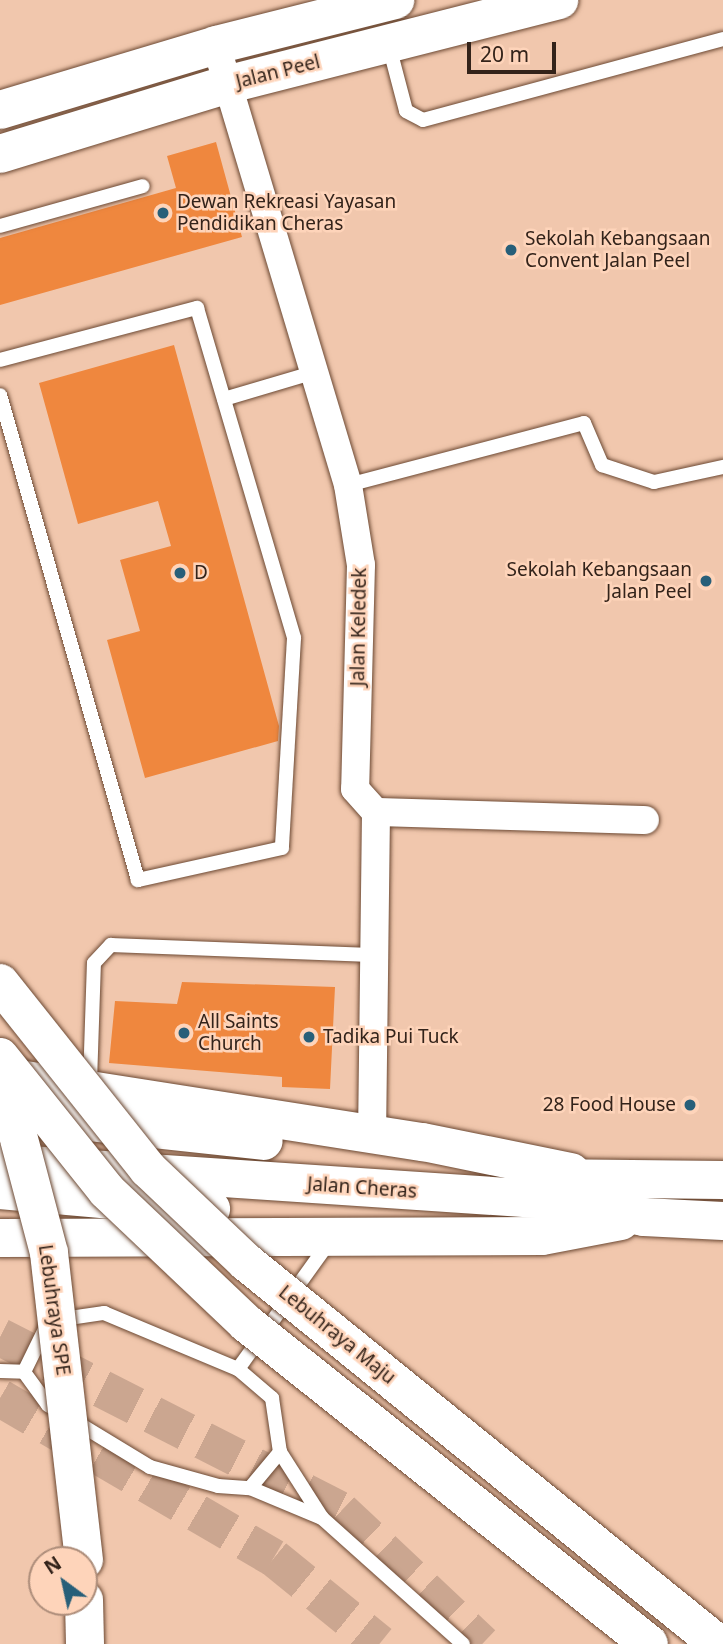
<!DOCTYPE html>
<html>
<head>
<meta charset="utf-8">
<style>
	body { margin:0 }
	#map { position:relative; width:723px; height:1644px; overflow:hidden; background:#f1c7ad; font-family:"Noto Sans",sans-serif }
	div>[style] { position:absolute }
	.building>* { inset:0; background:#ef873e }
	.highway-tunnel>* { height:38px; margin-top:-19px; transform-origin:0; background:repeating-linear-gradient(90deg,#cba690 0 38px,transparent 0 57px) }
	.roads { filter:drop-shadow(0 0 2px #6c4933) drop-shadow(0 0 2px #6c4933) }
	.lane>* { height:14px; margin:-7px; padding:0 7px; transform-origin:7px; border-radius:7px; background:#fff }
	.street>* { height:28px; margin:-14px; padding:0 14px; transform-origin:14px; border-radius:14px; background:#fff }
	.secondary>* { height:38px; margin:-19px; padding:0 19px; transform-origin:19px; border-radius:19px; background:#fff }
	.highway>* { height:38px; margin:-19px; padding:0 19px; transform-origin:19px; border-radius:19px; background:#fff }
	.bridges { filter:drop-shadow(0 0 2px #6c4933) drop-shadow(0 0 2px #6c4933) }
	.highway-bridge>* { height:38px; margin:-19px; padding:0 19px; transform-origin:19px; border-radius:19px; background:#fff }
	.dots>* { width:19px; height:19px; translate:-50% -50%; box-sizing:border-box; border:4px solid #fed4ba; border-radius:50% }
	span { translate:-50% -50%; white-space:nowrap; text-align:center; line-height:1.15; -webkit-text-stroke:5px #fed4ba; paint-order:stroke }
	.street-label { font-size:19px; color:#33231a }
	.poi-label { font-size:19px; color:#33231a }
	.left { translate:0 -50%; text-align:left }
	.right { translate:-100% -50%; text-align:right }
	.north { position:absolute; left:28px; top:1546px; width:70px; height:70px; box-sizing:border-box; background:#fed4ba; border:2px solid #ad8d7a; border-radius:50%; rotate:327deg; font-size:19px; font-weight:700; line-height:28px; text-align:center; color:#33231a }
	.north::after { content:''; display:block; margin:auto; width:24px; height:32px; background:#285f79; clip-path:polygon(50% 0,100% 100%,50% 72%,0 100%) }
	.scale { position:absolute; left:467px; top:42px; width:89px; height:32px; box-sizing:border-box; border:4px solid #33231a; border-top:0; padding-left:9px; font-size:21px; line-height:24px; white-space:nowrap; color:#33231a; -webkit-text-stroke:5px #fed4ba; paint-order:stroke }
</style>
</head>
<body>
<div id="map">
	<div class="building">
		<i style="clip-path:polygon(216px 142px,242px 237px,0 305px,0 238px,176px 188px,167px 156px)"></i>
		<i style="clip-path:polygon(174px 345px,279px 726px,278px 741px,145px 778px,107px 640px,140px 631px,120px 560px,171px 546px,158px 501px,78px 524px,39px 383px)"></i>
		<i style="clip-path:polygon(182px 982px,335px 987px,330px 1089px,282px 1087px,282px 1077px,109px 1063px,115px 1001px,177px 1004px)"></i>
	</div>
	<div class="highway-tunnel">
		<i style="left:0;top:1337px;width:383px;rotate:27deg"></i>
		<i style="left:341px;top:1511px;width:194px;rotate:43.3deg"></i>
		<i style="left:0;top:1398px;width:317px;rotate:30.3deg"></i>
		<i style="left:274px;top:1558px;width:136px;rotate:39.1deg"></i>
	</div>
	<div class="roads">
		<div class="lane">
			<i style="left:389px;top:46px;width:67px;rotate:75.3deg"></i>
			<i style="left:406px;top:111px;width:19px;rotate:28deg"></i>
			<i style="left:423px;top:120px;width:311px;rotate:-15.1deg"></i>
			<i style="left:0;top:226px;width:148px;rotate:-15.6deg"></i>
			<i style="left:0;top:360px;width:204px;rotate:-14.8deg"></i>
			<i style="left:197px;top:308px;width:344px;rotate:73.6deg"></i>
			<i style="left:294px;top:638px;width:210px;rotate:93.3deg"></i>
			<i style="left:282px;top:848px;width:148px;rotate:167.5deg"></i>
			<i style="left:138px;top:880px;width:504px;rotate:-105.88deg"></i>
			<i style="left:224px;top:399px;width:92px;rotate:-16.5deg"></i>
			<i style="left:348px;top:485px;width:244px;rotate:-14.7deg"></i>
			<i style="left:584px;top:423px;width:46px;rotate:66.8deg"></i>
			<i style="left:602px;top:465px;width:55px;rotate:18.1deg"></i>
			<i style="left:654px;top:482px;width:71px;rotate:-12.3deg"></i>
			<i style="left:90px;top:1082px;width:119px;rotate:-88.1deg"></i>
			<i style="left:94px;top:963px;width:25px;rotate:-47deg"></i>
			<i style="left:111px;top:945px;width:260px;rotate:2.2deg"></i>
			<i style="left:238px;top:1369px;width:158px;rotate:-54.3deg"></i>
			<i style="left:0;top:1371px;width:24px;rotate:2deg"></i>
			<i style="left:24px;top:1372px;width:57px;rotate:-63.9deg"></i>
			<i style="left:49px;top:1321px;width:56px;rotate:-8.3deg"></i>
			<i style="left:104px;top:1313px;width:145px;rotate:22.7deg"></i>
			<i style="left:238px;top:1369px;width:45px;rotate:40.5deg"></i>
			<i style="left:272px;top:1398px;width:55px;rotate:81.6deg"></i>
			<i style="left:280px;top:1452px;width:78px;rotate:57.5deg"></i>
			<i style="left:322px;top:1518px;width:189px;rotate:41.8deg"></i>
			<i style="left:24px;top:1372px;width:41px;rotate:54deg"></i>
			<i style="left:48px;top:1405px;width:119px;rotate:31.3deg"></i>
			<i style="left:150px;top:1467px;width:71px;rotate:15.6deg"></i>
			<i style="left:218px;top:1486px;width:32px;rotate:4deg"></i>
			<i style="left:250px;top:1488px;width:47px;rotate:-50.2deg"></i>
			<i style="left:250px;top:1488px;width:78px;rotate:22.6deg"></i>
		</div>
		<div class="street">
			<i style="left:216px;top:45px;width:459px;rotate:73.3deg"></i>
			<i style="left:348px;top:485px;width:81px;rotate:80.8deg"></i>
			<i style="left:361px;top:565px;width:224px;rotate:91.5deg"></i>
			<i style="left:355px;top:789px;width:31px;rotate:48deg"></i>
			<i style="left:376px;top:812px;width:325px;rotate:90.7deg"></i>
			<i style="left:376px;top:812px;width:269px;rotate:1.7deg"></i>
		</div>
		<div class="secondary">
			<i style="left:0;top:110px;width:226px;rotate:-16.7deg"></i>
			<i style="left:216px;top:45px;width:185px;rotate:-14.1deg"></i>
			<i style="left:0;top:154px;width:236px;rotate:-17deg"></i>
			<i style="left:226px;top:85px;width:344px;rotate:-14.3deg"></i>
			<i style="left:0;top:1076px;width:428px;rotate:8.9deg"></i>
			<i style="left:423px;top:1142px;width:151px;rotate:11.5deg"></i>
			<i style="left:25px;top:1115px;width:240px;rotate:6.2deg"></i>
			<i style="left:0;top:1163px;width:554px;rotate:3.83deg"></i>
			<i style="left:553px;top:1200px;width:93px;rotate:10.6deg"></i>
			<i style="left:644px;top:1217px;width:79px;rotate:2.9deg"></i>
			<i style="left:540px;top:1178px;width:183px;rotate:0.6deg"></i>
			<i style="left:0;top:1190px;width:212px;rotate:5.1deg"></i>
			<i style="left:0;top:1238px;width:542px;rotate:-0.21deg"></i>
			<i style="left:542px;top:1236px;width:80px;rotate:-10.8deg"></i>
		</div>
		<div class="highway">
			<i style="left:84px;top:1600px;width:44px;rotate:88.7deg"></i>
		</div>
	</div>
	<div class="bridges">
		<div class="highway-bridge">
			<i style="left:0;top:983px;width:238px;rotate:51.5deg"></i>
			<i style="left:148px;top:1169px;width:135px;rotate:43.5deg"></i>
			<i style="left:246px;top:1262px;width:607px;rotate:38.98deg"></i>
			<i style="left:0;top:1057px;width:171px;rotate:51.4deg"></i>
			<i style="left:107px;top:1191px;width:192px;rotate:43.5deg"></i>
			<i style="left:246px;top:1323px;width:515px;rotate:38.54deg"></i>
			<i style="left:1px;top:1071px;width:188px;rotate:75.2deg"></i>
			<i style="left:49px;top:1253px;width:309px;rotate:83.5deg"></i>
		</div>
	</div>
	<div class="dots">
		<i style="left:163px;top:213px;background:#285f79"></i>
		<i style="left:511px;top:250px;background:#285f79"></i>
		<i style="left:180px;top:573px;background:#285f79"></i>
		<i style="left:706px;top:581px;background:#285f79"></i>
		<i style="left:184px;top:1033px;background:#285f79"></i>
		<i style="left:309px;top:1037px;background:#285f79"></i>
		<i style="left:690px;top:1105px;background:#285f79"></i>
	</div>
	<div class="street-label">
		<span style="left:278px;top:72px;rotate:-14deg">Jalan Peel</span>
		<span style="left:359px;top:627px;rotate:-89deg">Jalan Keledek</span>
		<span style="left:362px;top:1188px;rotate:4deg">Jalan Cheras</span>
		<span style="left:54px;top:1310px;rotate:82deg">Lebuhraya SPE</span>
		<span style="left:337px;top:1335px;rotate:39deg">Lebuhraya Maju</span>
	</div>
	<div class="poi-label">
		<span class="left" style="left:177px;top:213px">Dewan Rekreasi Yayasan<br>Pendidikan Cheras</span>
		<span class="left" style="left:525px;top:250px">Sekolah Kebangsaan<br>Convent Jalan Peel</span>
		<span class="right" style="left:692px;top:581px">Sekolah Kebangsaan<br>Jalan Peel</span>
		<span class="left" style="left:194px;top:573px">D</span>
		<span class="left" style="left:198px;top:1033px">All Saints<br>Church</span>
		<span class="left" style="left:323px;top:1037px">Tadika Pui Tuck</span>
		<span class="right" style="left:676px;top:1105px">28 Food House</span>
	</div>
	<div class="north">N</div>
	<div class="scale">20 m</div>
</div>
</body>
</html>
